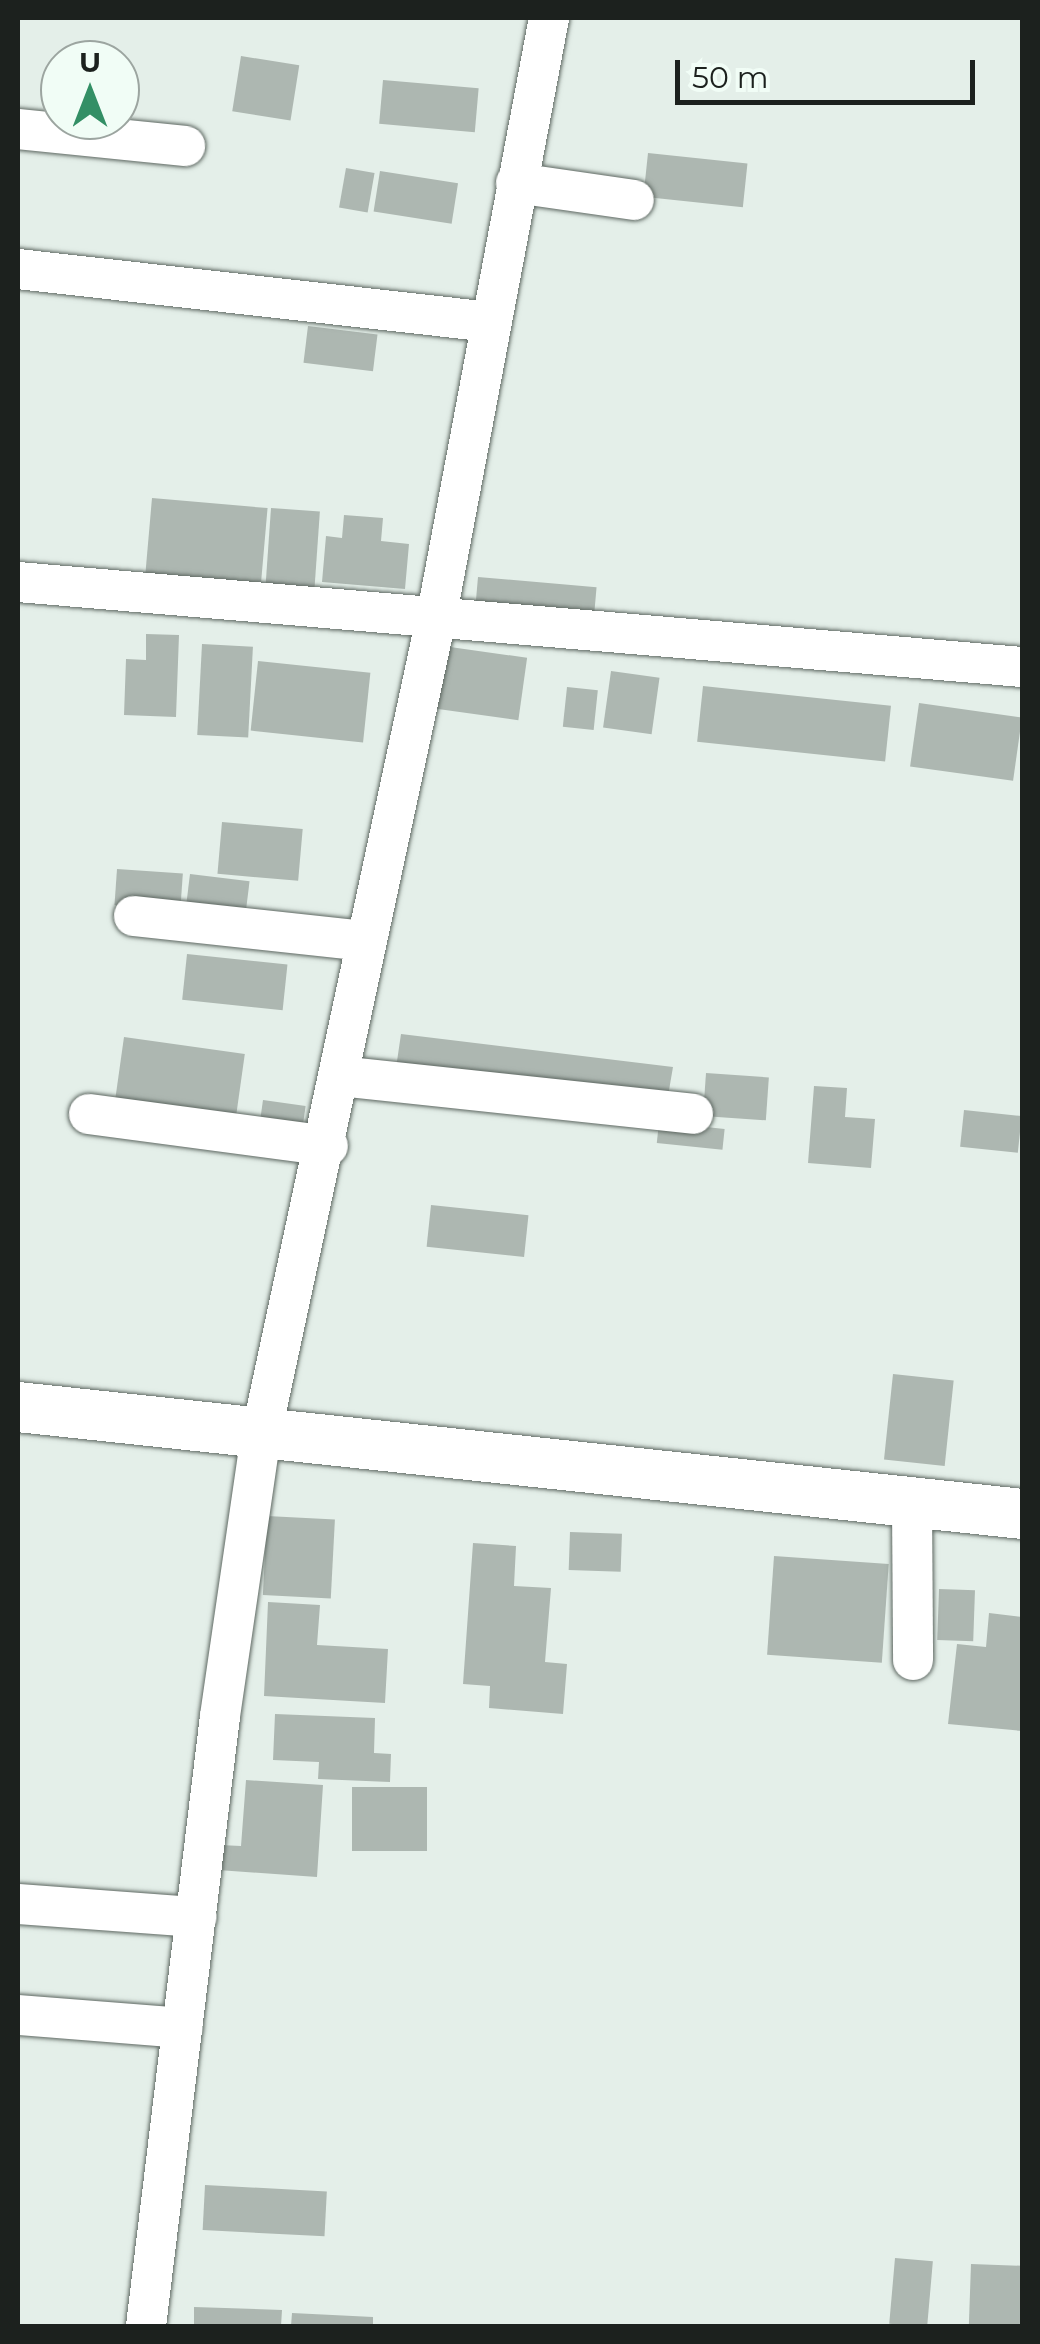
<!DOCTYPE html>
<html>
<head>
<meta charset="utf-8">
<style>
	body { margin:0 }
	#map { position:relative; width:1040px; height:2344px; overflow:hidden; background:#e4efe9; font-family:Montserrat,sans-serif }
	div>[style] { position:absolute }
	.building>* { inset:0; background:#adb7b1; transform-origin:0 0 }
	.roads { filter:drop-shadow(0 0 2px #5e6862) drop-shadow(0 0 2px #5e6862) }
	.minor>* { height:40px; margin:-20px; padding:0 20px; transform-origin:20px; border-radius:20px; background:#fff }
	.tertiary>* { height:50px; margin:-25px; padding:0 25px; transform-origin:25px; border-radius:25px; background:#fff }
	span { translate:-50% -50%; white-space:nowrap; text-align:center; line-height:1.15; -webkit-text-stroke:8px #f1fdf6; paint-order:stroke }
	.frame { position:absolute; inset:0; border:20px solid #1c211e; pointer-events:none }
	.north { position:absolute; left:40px; top:40px; width:100px; height:100px; box-sizing:border-box; background:#f1fdf6; border:2px solid #9ca5a0; border-radius:50%; rotate:0deg; font-size:28px; font-weight:700; line-height:40px; text-align:center; color:#1c211e }
	.north::after { content:''; display:block; margin:auto; width:35px; height:45px; background:#338f65; clip-path:polygon(50% 0,100% 100%,50% 72%,0 100%) }
	.scale { position:absolute; left:675px; top:60px; width:300px; height:45px; box-sizing:border-box; border:5px solid #1c211e; border-top:0; padding-left:12px; font-size:30px; line-height:35px; white-space:nowrap; color:#1c211e; -webkit-text-stroke:8px #f1fdf6; paint-order:stroke }
</style>
</head>
<body>
<div id="map">
	<div class="building">
		<i style="left:241px;top:56px;width:59px;height:56px;rotate:9deg"></i>
		<i style="left:383px;top:80px;width:96px;height:44px;rotate:5deg"></i>
		<i style="left:648px;top:153px;width:100px;height:44px;rotate:6deg"></i>
		<i style="left:346px;top:168px;width:29px;height:40px;rotate:10deg"></i>
		<i style="left:380px;top:171px;width:79px;height:41px;rotate:9deg"></i>
		<i style="left:308px;top:326px;width:70px;height:37px;rotate:7deg"></i>
		<i style="left:152px;top:498px;width:116px;height:88px;rotate:5deg"></i>
		<i style="left:271px;top:508px;width:49px;height:76px;rotate:4deg"></i>
		<i style="clip-path:polygon(344px 515px,383px 518px,381px 541px,409px 544px,405px 589px,322px 582px,326px 536px,342px 538px)"></i>
		<i style="left:478px;top:577px;width:119px;height:35px;rotate:5deg"></i>
		<i style="clip-path:polygon(146px 634px,179px 635px,176px 717px,124px 715px,126px 659px,146px 660px)"></i>
		<i style="left:202px;top:644px;width:51px;height:91px;rotate:3deg"></i>
		<i style="left:436px;top:645px;width:92px;height:63px;rotate:8deg"></i>
		<i style="left:258px;top:661px;width:113px;height:70px;rotate:6deg"></i>
		<i style="left:611px;top:671px;width:49px;height:57px;rotate:8deg"></i>
		<i style="left:703px;top:686px;width:189px;height:56px;rotate:6deg"></i>
		<i style="left:567px;top:687px;width:31px;height:40px;rotate:6deg"></i>
		<i style="left:919px;top:703px;width:104px;height:64px;rotate:8deg"></i>
		<i style="left:222px;top:822px;width:81px;height:52px;rotate:5deg"></i>
		<i style="left:117px;top:869px;width:66px;height:36px;rotate:4deg"></i>
		<i style="left:190px;top:874px;width:60px;height:37px;rotate:7deg"></i>
		<i style="left:187px;top:954px;width:101px;height:46px;rotate:6deg"></i>
		<i style="clip-path:polygon(401px 1034px,673px 1067px,668px 1096px,396px 1068px)"></i>
		<i style="left:124px;top:1037px;width:122px;height:68px;rotate:8deg"></i>
		<i style="left:706px;top:1073px;width:63px;height:43px;rotate:4deg"></i>
		<i style="clip-path:polygon(814px 1086px,847px 1088px,845px 1117px,875px 1119px,871px 1168px,808px 1163px)"></i>
		<i style="left:263px;top:1100px;width:43px;height:27px;rotate:8deg"></i>
		<i style="left:964px;top:1110px;width:58px;height:37px;rotate:6deg"></i>
		<i style="left:659px;top:1122px;width:66px;height:21px;rotate:6deg"></i>
		<i style="left:431px;top:1205px;width:98px;height:42px;rotate:6deg"></i>
		<i style="left:893px;top:1374px;width:61px;height:86px;rotate:6deg"></i>
		<i style="left:267px;top:1516px;width:68px;height:79px;rotate:3deg"></i>
		<i style="left:570px;top:1532px;width:52px;height:38px;rotate:2deg"></i>
		<i style="clip-path:polygon(473px 1543px,516px 1546px,514px 1586px,551px 1588px,545px 1662px,567px 1664px,563px 1714px,489px 1708px,490px 1686px,463px 1684px)"></i>
		<i style="left:774px;top:1556px;width:115px;height:99px;rotate:4deg"></i>
		<i style="left:939px;top:1589px;width:36px;height:51px;rotate:2deg"></i>
		<i style="clip-path:polygon(268px 1602px,320px 1605px,317px 1645px,388px 1649px,385px 1703px,264px 1696px)"></i>
		<i style="clip-path:polygon(989px 1613px,1022px 1617px,1022px 1731px,948px 1724px,957px 1644px,986px 1647px)"></i>
		<i style="clip-path:polygon(275px 1714px,375px 1718px,374px 1753px,391px 1754px,390px 1782px,318px 1779px,319px 1762px,273px 1760px)"></i>
		<i style="clip-path:polygon(246px 1780px,323px 1785px,317px 1877px,218px 1870px,220px 1845px,241px 1846px)"></i>
		<i style="left:352px;top:1787px;width:75px;height:64px"></i>
		<i style="left:205px;top:2185px;width:122px;height:45px;rotate:3deg"></i>
		<i style="left:895px;top:2258px;width:38px;height:66px;rotate:5deg"></i>
		<i style="left:971px;top:2264px;width:51px;height:62px;rotate:2deg"></i>
		<i style="clip-path:polygon(194px 2307px,282px 2310px,281px 2326px,194px 2326px)"></i>
		<i style="clip-path:polygon(292px 2313px,373px 2317px,373px 2326px,291px 2326px)"></i>
	</div>
	<div class="roads">
		<div class="minor">
			<i style="left:18px;top:129px;width:168px;rotate:5.8deg"></i>
			<i style="left:516px;top:183px;width:119px;rotate:8.2deg"></i>
			<i style="left:18px;top:269px;width:474px;rotate:6.4deg"></i>
			<i style="left:18px;top:582px;width:1007px;rotate:4.84deg"></i>
			<i style="left:134px;top:916px;width:232px;rotate:6.2deg"></i>
			<i style="left:339px;top:1076px;width:356px;rotate:6.1deg"></i>
			<i style="left:89px;top:1114px;width:241px;rotate:7.6deg"></i>
			<i style="left:912px;top:1504px;width:156px;rotate:89.6deg"></i>
			<i style="left:18px;top:1904px;width:179px;rotate:4.2deg"></i>
			<i style="left:18px;top:2015px;width:165px;rotate:4.5deg"></i>
			<i style="left:146px;top:2326px;width:614px;rotate:-83.08deg"></i>
			<i style="left:220px;top:1716px;width:284px;rotate:-81.7deg"></i>
			<i style="left:261px;top:1435px;width:835px;rotate:-77.9deg"></i>
			<i style="left:436px;top:619px;width:612px;rotate:-79.35deg"></i>
		</div>
		<div class="tertiary">
			<i style="left:18px;top:1407px;width:1010px;rotate:6.08deg"></i>
		</div>
	</div>
	<div class="frame"></div>
	<div class="north">U</div>
	<div class="scale">50 m</div>
</div>
</body>
</html>
